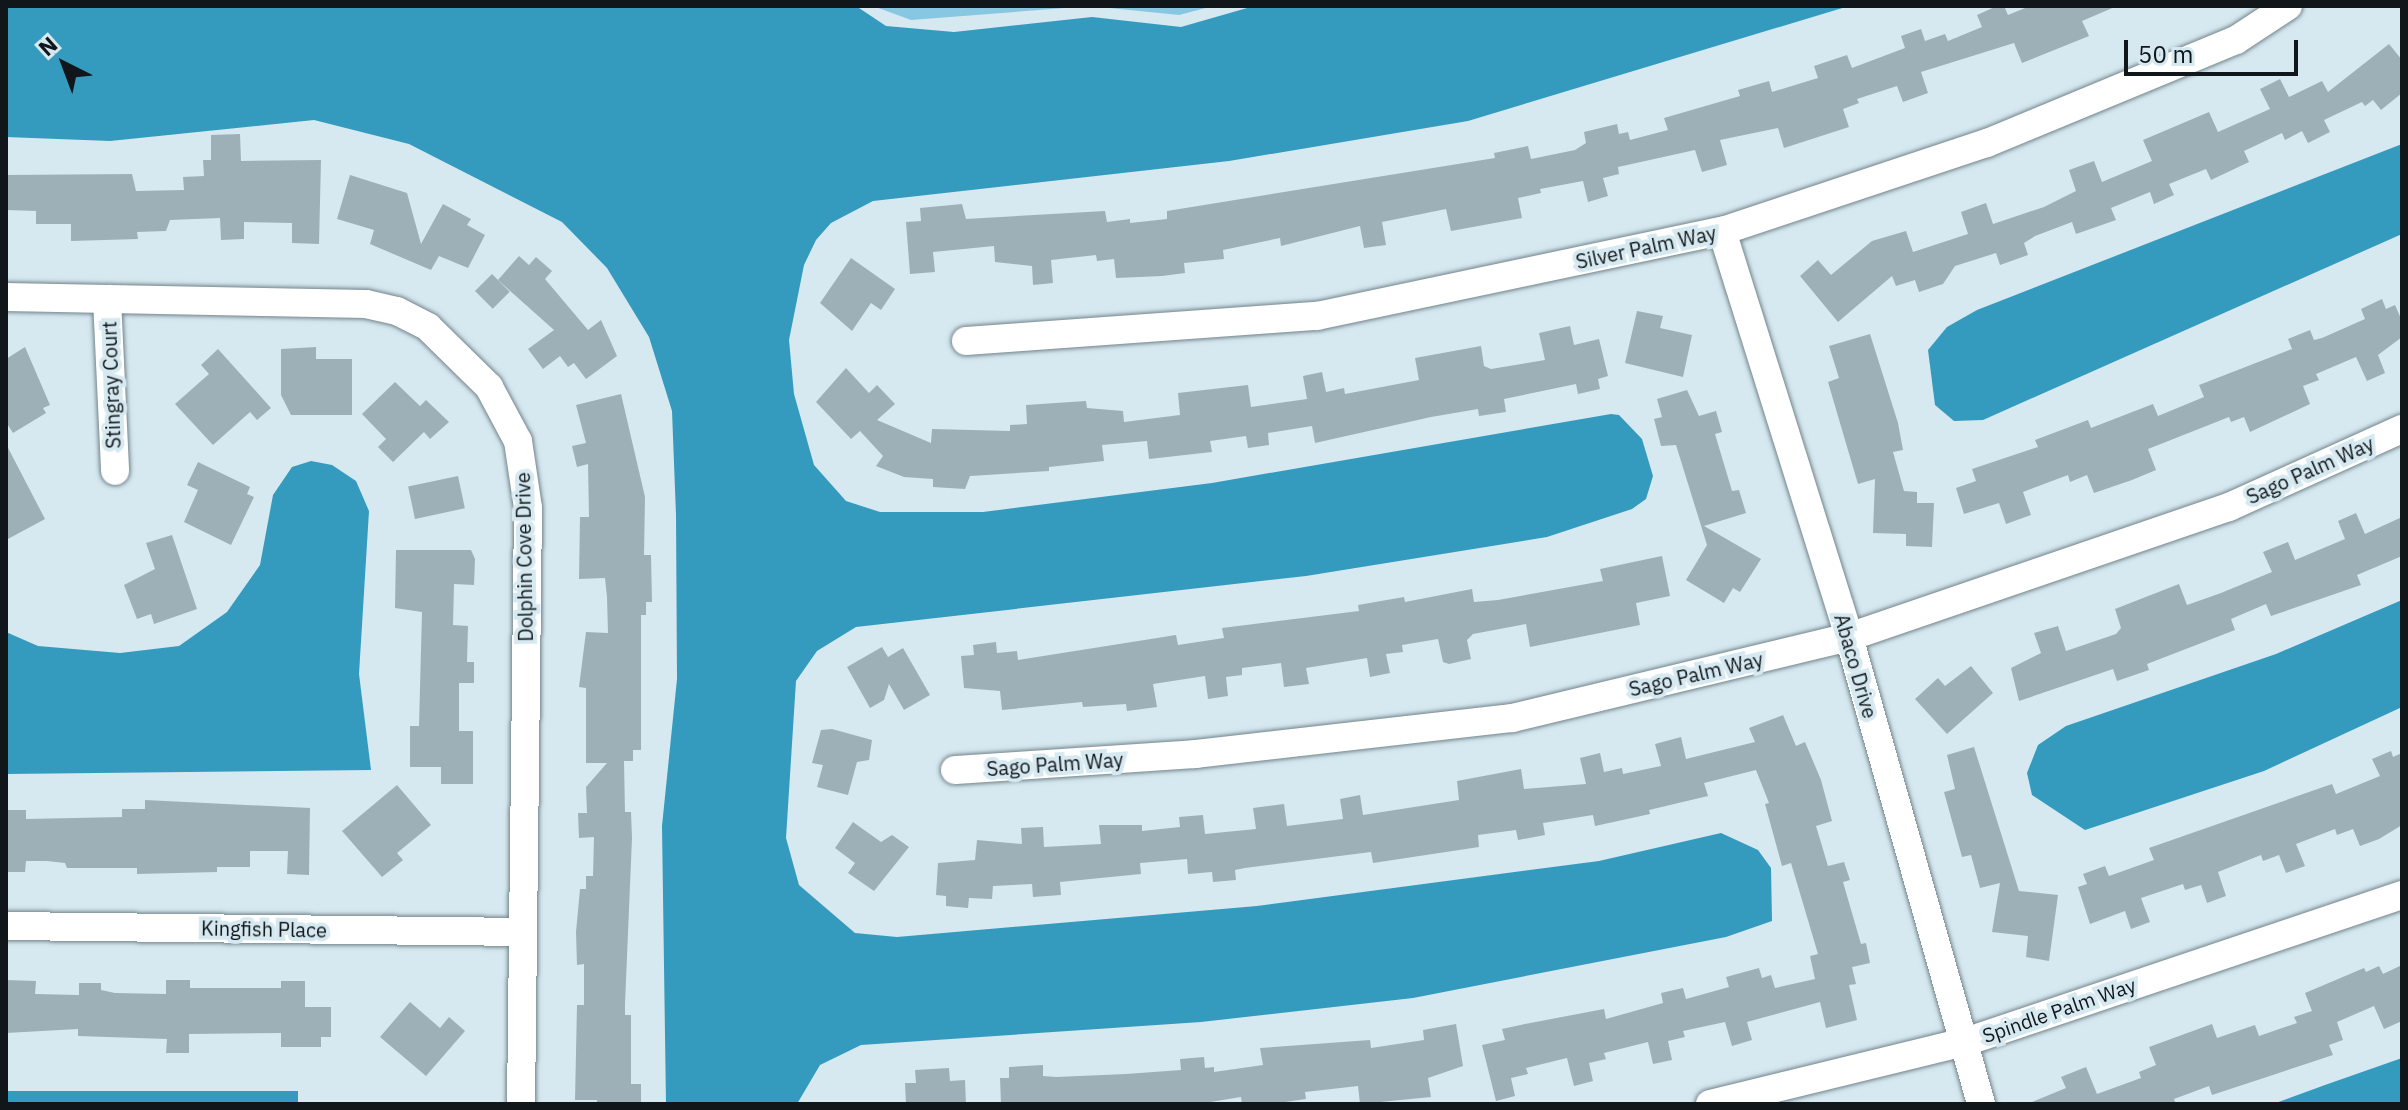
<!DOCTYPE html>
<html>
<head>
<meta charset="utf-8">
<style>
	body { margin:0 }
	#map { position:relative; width:2408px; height:1110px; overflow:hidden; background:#d6e8f0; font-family:"IBM Plex Sans",sans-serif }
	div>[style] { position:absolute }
	.green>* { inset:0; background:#87c7e1 }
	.water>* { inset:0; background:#349bbe; transform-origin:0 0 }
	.building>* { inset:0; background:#9eb0b7; transform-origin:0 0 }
	.roads { filter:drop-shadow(0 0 2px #73848b) drop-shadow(0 0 2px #73848b) }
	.street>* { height:28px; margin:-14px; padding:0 14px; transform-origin:14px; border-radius:14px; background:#fff }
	span { translate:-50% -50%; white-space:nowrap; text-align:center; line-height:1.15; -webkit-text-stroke:8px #d6e8f0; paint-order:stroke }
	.street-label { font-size:20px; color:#101619 }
	.frame { position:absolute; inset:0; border:8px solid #101619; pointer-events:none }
	.north { position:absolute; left:24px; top:24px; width:80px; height:80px; -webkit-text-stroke:6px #d6e8f0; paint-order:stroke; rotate:318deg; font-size:22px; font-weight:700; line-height:32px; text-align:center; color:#101619 }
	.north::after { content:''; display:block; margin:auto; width:28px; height:36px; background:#101619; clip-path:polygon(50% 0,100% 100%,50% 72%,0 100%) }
	.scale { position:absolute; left:2124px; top:40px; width:174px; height:36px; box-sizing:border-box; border:4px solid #101619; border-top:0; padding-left:10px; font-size:24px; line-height:28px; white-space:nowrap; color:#101619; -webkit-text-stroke:6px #d6e8f0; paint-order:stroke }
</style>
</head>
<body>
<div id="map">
	<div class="green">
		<i style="clip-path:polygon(873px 6px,1213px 6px,1179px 15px,1090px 6px,911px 20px)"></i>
	</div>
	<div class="water">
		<i style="clip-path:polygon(6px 6px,856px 6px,886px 26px,954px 32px,1092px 17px,1181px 27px,1254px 6px,1849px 6px,1468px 121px,1229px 161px,873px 201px,831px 223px,816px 240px,804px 265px,789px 340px,794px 394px,814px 465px,846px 501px,880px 512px,983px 512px,1212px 483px,1611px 414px,1619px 415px,1642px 439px,1653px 476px,1646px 499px,1632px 509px,1547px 537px,1306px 576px,856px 627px,817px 651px,796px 681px,786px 838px,799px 885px,855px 933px,897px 937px,1257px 906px,1599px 861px,1721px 833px,1758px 850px,1771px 868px,1772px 921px,1726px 937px,1413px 998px,1201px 1022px,861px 1045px,820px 1065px,797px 1104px,666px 1104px,662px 826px,677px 679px,676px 515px,672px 411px,649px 337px,607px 268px,562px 222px,409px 144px,314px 120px,110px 141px,6px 137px)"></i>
		<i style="clip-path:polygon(2402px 144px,2402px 234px,1983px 420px,1954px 421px,1935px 405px,1928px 350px,1947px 327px,1977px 310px)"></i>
		<i style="clip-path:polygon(311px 461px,332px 465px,356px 481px,369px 511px,359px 674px,371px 770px,6px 774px,6px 632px,38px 646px,120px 653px,179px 646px,227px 612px,260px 565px,273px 495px,292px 467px)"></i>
		<i style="clip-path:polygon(2402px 600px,2402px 707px,2264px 771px,2085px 830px,2032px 795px,2027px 773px,2038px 745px,2066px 726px,2276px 654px)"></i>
		<i style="clip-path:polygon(2402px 1058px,2402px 1104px,2273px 1104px,2325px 1085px)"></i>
		<i style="left:6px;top:1091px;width:292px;height:13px"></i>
	</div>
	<div class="building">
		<i style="clip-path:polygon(1997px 6px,2004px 6px,2008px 15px,2030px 6px,2117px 6px,2082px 21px,2089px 36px,2022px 63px,2014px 43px,1921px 72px,1928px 93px,1903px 102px,1897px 86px,1857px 99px,1859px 103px,1843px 109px,1849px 127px,1784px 148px,1778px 128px,1720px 140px,1727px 165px,1702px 172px,1695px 150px,1618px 167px,1619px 174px,1603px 178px,1608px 196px,1588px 202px,1583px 181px,1540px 189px,1541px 193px,1518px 198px,1522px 218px,1451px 231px,1446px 209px,1382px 222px,1386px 245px,1364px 248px,1360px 226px,1281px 246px,1280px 238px,1223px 250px,1224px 259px,1184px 263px,1185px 273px,1162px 276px,1116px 278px,1114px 259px,1097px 261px,1096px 255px,1051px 260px,1053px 283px,1033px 285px,1032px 266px,995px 262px,994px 246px,933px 252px,935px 272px,910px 274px,906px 222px,921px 221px,920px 208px,962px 204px,966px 219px,1105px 211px,1107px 222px,1130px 219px,1130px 223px,1167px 219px,1167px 211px,1495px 158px,1494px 153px,1528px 146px,1531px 159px,1575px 150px,1586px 143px,1584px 132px,1617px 124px,1619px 134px,1628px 132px,1630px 140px,1668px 130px,1664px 118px,1740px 96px,1738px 90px,1769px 81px,1772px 92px,1818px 78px,1814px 66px,1847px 55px,1852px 68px,1905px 48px,1901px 36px,1921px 29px,1925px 41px,1945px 34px,1948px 41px,1982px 27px,1977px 15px)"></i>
		<i style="clip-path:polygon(2389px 44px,2402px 60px,2402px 93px,2381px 110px,2373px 100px,2365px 106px,2362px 102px,2324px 120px,2330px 132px,2308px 143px,2302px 131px,2285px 140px,2282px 133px,2244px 151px,2249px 162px,2211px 180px,2206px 169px,2169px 184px,2174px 195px,2154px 204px,2150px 192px,2111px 208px,2116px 220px,2076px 234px,2072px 222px,2035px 236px,2024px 243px,2028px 255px,2000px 265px,1996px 253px,1955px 266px,1943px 284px,1919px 292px,1915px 280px,1896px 286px,1892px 276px,1838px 322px,1800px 276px,1818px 260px,1831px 275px,1872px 241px,1906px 231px,1913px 252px,1968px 234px,1961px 212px,1986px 203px,1993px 224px,2044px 207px,2076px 191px,2069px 170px,2094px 161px,2102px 182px,2152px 161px,2143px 140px,2209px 112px,2218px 132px,2270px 109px,2260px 89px,2280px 79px,2289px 97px,2322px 81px,2328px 92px)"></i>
		<i style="clip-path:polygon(240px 134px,241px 161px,321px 160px,319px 244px,292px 243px,292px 223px,244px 222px,244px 239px,221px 240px,220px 218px,170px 220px,166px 231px,137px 232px,138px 239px,71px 241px,71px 224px,36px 224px,36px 211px,6px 210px,6px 175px,132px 174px,136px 191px,184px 190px,183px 177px,204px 176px,203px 160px,211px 160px,211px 135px)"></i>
		<i style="clip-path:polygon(350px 175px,407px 193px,421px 244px,443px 204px,471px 219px,467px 225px,485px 235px,468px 268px,439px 256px,431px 270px,370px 244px,374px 230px,337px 219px)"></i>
		<i style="clip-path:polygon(519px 256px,529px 265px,536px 257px,552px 271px,545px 279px,588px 330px,601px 320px,617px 356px,586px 379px,574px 363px,568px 367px,560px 356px,543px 369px,528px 349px,554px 330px,498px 280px)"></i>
		<i style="clip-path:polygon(851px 258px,895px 289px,881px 310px,871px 303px,852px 331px,820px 303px)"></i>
		<i style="left:492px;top:274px;width:25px;height:24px;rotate:45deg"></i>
		<i style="clip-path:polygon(2382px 299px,2386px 309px,2395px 305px,2402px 321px,2402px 337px,2378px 355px,2385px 373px,2367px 381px,2356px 357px,2316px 374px,2319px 380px,2303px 386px,2310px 404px,2250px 432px,2244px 417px,2231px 422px,2229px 417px,2148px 449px,2156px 470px,2132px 480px,2094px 493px,2087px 475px,2070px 482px,2068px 475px,2023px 492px,2031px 515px,2006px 524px,1999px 503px,1964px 514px,1956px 488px,1976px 481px,1972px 469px,2038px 447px,2035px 440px,2088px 420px,2091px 428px,2153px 404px,2158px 416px,2204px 397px,2199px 385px,2292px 349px,2288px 339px,2310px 330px,2314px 340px,2322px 338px,2365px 319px,2361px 309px)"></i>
		<i style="clip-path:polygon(1637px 311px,1663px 316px,1660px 328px,1692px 335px,1683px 377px,1625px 363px)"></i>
		<i style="clip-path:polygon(1570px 326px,1574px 345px,1599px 339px,1608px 376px,1598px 379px,1600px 389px,1578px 394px,1576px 384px,1504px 399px,1506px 412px,1479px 416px,1478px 409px,1431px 417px,1315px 443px,1312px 426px,1268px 433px,1269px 445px,1248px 448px,1246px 436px,1210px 441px,1212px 452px,1149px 459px,1147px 441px,1102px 445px,1104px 461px,1049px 467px,1049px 471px,970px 476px,965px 489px,933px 487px,933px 479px,904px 477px,876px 466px,883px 456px,860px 431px,851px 439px,816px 402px,846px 368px,869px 393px,877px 385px,895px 404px,877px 420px,931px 443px,932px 429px,1010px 431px,1010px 425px,1027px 424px,1026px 405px,1086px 401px,1087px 408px,1123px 411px,1124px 422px,1180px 415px,1178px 393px,1248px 385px,1251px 407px,1307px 399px,1303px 376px,1322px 372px,1326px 392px,1344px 388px,1345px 394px,1419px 380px,1415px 358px,1481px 346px,1484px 366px,1491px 369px,1545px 360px,1539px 333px)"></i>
		<i style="clip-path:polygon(1870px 334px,1898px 423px,1903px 450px,1893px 452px,1904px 491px,1917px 492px,1917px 503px,1934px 503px,1932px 547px,1906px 546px,1906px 534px,1873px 533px,1875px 479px,1858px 484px,1840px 423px,1828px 382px,1839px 378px,1829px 346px)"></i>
		<i style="clip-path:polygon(25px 347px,50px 405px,43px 408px,46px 413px,13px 433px,6px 422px,6px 359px)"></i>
		<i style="clip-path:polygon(316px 347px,316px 359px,352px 359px,352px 415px,291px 415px,281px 395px,281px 349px)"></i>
		<i style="clip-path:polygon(218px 349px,271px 408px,257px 420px,250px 412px,213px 445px,175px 404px,209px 374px,201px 365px)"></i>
		<i style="clip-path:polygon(395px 382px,420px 406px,426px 400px,449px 422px,430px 439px,424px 432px,393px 462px,378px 447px,386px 439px,362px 414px)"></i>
		<i style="clip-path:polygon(1687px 390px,1699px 416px,1716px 411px,1722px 432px,1715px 434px,1732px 491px,1739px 490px,1746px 513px,1704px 526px,1761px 559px,1740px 592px,1733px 588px,1724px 603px,1686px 580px,1707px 545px,1676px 445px,1661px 446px,1654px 419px,1662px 417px,1657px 399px)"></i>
		<i style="clip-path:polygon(621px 394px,645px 497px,644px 555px,651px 555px,652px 602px,646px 602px,646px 615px,641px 615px,641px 750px,633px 750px,633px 761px,624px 761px,625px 812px,631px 812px,632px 838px,625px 1004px,625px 1015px,631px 1015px,631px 1084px,641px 1084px,641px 1104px,597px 1104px,597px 1100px,575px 1100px,577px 1005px,584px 1005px,584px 964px,577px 965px,576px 932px,580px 889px,586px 889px,586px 876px,593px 876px,594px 837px,579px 838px,578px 813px,587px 813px,586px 787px,607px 763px,586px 763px,586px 688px,579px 687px,586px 632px,608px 633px,607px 597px,605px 578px,579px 579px,580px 517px,589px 517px,588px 464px,577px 467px,572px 446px,586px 443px,576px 405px)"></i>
		<i style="clip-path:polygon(6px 444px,45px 519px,6px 540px)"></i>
		<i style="clip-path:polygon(198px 462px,250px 487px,247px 494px,254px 497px,231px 545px,184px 522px,198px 490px,187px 485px)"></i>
		<i style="left:458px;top:476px;width:33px;height:51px;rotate:78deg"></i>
		<i style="clip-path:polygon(2356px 513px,2365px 534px,2402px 517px,2402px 556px,2357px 575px,2361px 585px,2271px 616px,2266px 604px,2231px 619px,2235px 630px,2147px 664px,2149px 670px,2117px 681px,2113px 669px,2019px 701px,2011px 668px,2041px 653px,2034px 633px,2058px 626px,2066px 651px,2116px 634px,2121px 628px,2115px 609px,2179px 584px,2187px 605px,2221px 593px,2272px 572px,2263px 552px,2288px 542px,2295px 560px,2345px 539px,2338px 521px)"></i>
		<i style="clip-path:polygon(172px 535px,197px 609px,154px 624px,151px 614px,137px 619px,124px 585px,155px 569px,146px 543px)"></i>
		<i style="clip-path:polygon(396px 550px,471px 550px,475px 559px,474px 585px,454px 584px,453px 625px,468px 626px,467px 662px,474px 662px,474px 683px,459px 683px,459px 731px,473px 731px,473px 784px,441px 784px,441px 767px,410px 767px,410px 726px,419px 726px,422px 612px,395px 608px)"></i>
		<i style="clip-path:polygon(1662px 556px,1670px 596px,1636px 603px,1640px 625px,1530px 647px,1526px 624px,1473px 634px,1467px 640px,1471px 659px,1449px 664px,1443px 662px,1438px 639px,1402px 645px,1403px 652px,1386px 654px,1390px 673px,1370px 677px,1367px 658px,1306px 668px,1309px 684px,1284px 687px,1281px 663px,1242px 668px,1242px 675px,1226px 677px,1228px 696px,1208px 699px,1205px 676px,1153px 684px,1157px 707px,1127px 711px,1126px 704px,1083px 707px,1082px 702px,1002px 710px,1000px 691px,964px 688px,961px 656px,974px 655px,973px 645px,996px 642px,997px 653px,1017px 651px,1018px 660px,1176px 635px,1178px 645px,1224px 638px,1222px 628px,1359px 611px,1358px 605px,1404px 597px,1405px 602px,1472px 589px,1474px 602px,1498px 600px,1603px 581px,1600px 569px)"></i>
		<i style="clip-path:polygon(882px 647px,888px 657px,903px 648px,930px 695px,904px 710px,889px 684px,884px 700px,870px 708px,847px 667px)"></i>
		<i style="clip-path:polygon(1971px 666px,1993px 693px,1947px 734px,1915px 699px,1938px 678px,1945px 686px)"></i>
		<i style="clip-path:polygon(1783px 715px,1796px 746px,1805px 742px,1821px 780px,1832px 821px,1816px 826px,1828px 866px,1844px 862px,1850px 880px,1843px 882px,1861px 944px,1866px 943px,1870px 963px,1852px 967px,1856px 984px,1849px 985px,1857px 1020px,1826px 1028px,1820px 1002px,1747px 1022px,1752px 1040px,1732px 1046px,1725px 1022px,1683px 1031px,1685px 1037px,1668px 1041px,1672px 1060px,1653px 1064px,1648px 1042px,1604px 1053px,1606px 1059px,1589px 1063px,1593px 1081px,1574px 1086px,1567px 1058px,1526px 1068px,1528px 1074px,1511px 1078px,1515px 1096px,1496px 1101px,1482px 1045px,1505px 1040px,1502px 1029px,1525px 1024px,1604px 1009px,1606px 1019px,1663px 1003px,1661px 993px,1683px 988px,1686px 999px,1729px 987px,1726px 977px,1759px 968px,1762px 978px,1771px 975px,1775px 988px,1815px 979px,1810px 956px,1818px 954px,1791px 863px,1782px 866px,1765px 804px,1769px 803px,1756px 770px,1704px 783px,1708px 796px,1649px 810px,1650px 814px,1595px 826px,1593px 815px,1543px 823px,1545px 835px,1518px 840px,1516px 830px,1478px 835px,1479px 847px,1373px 863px,1371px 852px,1245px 868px,1235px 870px,1236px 880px,1213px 882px,1212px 872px,1188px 874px,1187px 859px,1140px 863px,1141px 874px,1060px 882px,1061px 895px,1033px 897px,1032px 884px,993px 886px,992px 899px,969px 898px,968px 908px,946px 906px,946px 896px,936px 895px,938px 863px,975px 860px,977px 840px,1022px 844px,1021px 828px,1043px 827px,1044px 847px,1101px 844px,1099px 825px,1142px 825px,1142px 831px,1180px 827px,1179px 817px,1203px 815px,1205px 834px,1256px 829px,1253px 808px,1284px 804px,1287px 826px,1343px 819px,1340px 799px,1360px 795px,1363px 815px,1459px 800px,1457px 781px,1521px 769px,1524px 789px,1586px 784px,1580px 758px,1600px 753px,1604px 772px,1622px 768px,1623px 774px,1661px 766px,1655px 744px,1681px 737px,1686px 759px,1755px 742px,1749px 728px)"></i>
		<i style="clip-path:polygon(832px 729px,872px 740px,869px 760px,857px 762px,848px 795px,817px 787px,823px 765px,812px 763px,821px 730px)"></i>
		<i style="clip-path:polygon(1974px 747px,2019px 891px,2058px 895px,2049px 961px,2026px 957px,2028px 936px,1992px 932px,2000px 883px,1980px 888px,1971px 855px,1962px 857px,1944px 792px,1955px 789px,1947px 755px)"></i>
		<i style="clip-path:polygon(2391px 751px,2393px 757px,2402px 753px,2402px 825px,2379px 839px,2360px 846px,2353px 829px,2337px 835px,2335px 829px,2296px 844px,2305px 866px,2286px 873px,2279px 855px,2263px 861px,2261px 855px,2218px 872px,2226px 896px,2207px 903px,2201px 885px,2185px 890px,2183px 884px,2141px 898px,2150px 922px,2131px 929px,2125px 911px,2090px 924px,2078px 887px,2087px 884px,2083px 874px,2105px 866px,2109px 876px,2154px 860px,2149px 848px,2332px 784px,2336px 794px,2380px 776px,2372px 759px)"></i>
		<i style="clip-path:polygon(397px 785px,431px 825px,397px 853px,403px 860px,382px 877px,342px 831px)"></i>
		<i style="clip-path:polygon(145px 800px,310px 808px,309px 875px,287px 874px,288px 851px,250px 851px,250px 867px,217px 867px,217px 872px,137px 874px,137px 868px,67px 868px,65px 863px,47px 861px,26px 861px,25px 872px,6px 872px,6px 810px,26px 810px,26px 819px,122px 817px,122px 809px,145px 809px)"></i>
		<i style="clip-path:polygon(853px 822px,881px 842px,892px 835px,909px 847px,874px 891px,848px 873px,855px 863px,835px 848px)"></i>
		<i style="clip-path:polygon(2402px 965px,2402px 1021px,2384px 1029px,2374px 1006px,2337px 1022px,2343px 1040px,2329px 1045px,2333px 1055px,2212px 1095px,2209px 1086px,2174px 1099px,2176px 1104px,2027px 1104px,2066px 1088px,2061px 1077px,2086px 1067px,2097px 1094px,2141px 1078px,2139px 1072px,2156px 1065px,2149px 1047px,2212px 1024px,2217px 1038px,2255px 1025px,2259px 1036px,2297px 1023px,2294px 1017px,2312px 1011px,2305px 993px,2364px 968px,2366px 972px,2379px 966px,2383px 974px)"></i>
		<i style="clip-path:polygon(6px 980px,36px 981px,35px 994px,79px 995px,79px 983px,101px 983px,101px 990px,115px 993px,166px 994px,166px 980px,190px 980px,190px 988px,281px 988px,281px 981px,305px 981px,305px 1007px,331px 1007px,331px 1037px,321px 1037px,321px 1047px,281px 1047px,281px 1033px,189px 1034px,189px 1053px,166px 1053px,167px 1039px,78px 1036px,78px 1029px,6px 1033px)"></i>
		<i style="clip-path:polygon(410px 1002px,440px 1028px,449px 1017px,465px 1031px,426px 1076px,380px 1037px)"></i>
		<i style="clip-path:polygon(1456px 1024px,1463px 1066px,1428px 1078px,1431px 1097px,1360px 1104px,1358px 1086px,1305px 1092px,1306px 1099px,1271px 1104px,1242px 1104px,1241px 1097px,1198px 1104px,1001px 1104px,1000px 1078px,1009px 1078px,1009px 1067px,1043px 1065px,1043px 1076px,1056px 1077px,1126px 1074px,1181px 1070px,1180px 1059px,1204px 1057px,1205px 1068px,1214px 1067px,1214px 1072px,1263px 1065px,1260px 1048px,1370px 1040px,1371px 1048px,1424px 1040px,1423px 1030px)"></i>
		<i style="clip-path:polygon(949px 1068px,950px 1081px,965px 1080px,966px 1104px,906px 1104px,905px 1083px,916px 1083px,915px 1070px)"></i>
	</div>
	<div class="roads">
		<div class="street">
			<i style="left:1722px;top:231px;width:425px;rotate:72.6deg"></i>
			<i style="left:1849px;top:637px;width:485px;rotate:74.2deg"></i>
			<i style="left:6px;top:297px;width:360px;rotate:1.1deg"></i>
			<i style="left:366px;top:304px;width:32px;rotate:13deg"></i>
			<i style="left:397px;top:311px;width:35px;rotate:27deg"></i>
			<i style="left:428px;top:327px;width:86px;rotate:44.5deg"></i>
			<i style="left:489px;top:387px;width:61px;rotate:61.8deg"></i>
			<i style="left:518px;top:441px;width:68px;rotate:81.5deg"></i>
			<i style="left:528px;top:508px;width:596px;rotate:90.67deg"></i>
			<i style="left:107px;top:299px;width:172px;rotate:87.3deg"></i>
			<i style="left:966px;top:341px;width:352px;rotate:-4.1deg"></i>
			<i style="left:1317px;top:316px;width:414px;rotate:-11.9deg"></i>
			<i style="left:1722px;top:231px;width:279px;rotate:-18.4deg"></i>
			<i style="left:1987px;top:143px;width:269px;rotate:-22.5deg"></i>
			<i style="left:2236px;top:40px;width:62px;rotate:-33.2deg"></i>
			<i style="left:955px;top:770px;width:241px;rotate:-3.8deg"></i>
			<i style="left:1195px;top:754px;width:319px;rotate:-6.5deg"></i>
			<i style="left:1512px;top:718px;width:347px;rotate:-13.5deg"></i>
			<i style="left:1849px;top:637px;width:402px;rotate:-18.9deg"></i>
			<i style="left:2229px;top:507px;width:190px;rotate:-24.3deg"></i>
			<i style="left:6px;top:926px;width:517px;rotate:0.66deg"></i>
			<i style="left:1710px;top:1104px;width:262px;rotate:-13.7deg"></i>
			<i style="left:1965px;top:1042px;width:461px;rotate:-18.6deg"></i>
		</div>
	</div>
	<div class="street-label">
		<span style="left:1646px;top:247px;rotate:-12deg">Silver Palm Way</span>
		<span style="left:111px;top:385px;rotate:-92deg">Stingray Court</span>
		<span style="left:2310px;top:470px;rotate:-24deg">Sago Palm Way</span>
		<span style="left:524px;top:557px;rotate:-91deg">Dolphin Cove Drive</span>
		<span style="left:1856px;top:666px;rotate:74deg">Abaco Drive</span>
		<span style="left:1696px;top:674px;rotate:-13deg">Sago Palm Way</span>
		<span style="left:1055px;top:764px;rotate:-4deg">Sago Palm Way</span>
		<span style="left:264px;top:929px;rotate:1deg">Kingfish Place</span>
		<span style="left:2059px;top:1010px;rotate:-19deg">Spindle Palm Way</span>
	</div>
	<div class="frame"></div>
	<div class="north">N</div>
	<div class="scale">50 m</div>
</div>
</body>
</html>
